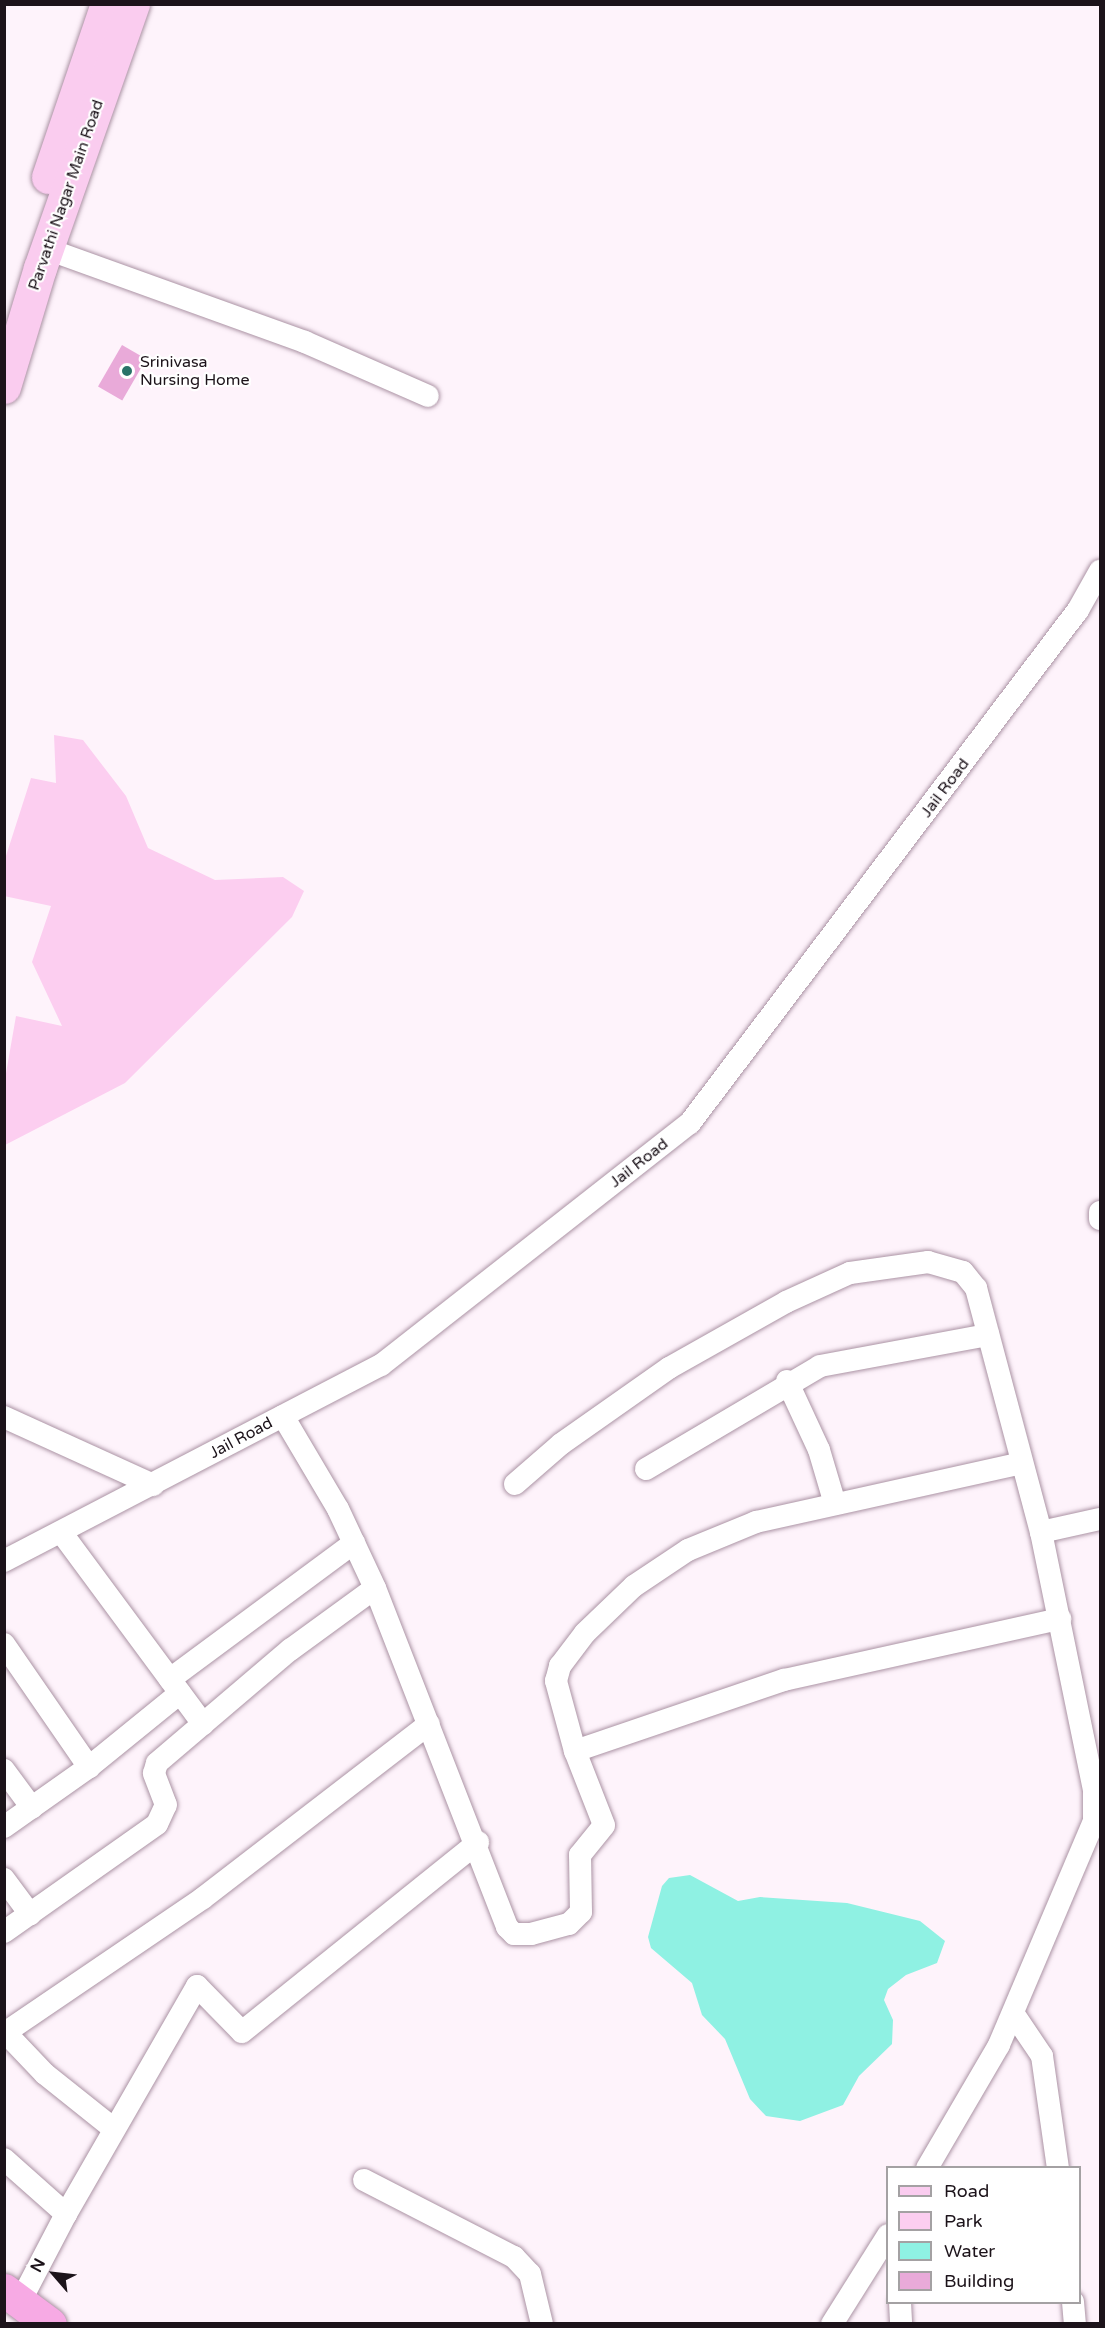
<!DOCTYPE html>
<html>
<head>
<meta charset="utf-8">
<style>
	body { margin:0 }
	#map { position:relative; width:1105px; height:2328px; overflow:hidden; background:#fef3fb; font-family:"Varela Round",sans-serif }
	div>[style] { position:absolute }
	.green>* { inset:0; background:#fccef0 }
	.water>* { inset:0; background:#8ff1e3 }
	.building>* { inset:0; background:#e9aad9; transform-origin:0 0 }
	.roads { filter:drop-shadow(0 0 2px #ab93a4) drop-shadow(0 0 2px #ab93a4) }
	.street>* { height:22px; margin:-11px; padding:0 11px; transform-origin:11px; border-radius:11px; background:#fff }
	.primary>* { height:33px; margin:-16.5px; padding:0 16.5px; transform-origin:16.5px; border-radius:16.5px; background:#faccef }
	.highway>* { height:33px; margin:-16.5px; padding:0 16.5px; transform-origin:16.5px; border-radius:16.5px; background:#f7aae4 }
	.dots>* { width:16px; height:16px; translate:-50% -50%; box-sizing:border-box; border:3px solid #fff; border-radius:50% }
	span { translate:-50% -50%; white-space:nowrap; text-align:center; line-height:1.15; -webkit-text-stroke:4.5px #fff; paint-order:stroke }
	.street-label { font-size:16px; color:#1c131a }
	.poi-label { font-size:16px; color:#1c131a }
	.left { translate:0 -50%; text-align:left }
	.frame { position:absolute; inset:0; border:6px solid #1c131a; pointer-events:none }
	.legend { position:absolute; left:886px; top:2166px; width:195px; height:138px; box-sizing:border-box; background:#fff; border:2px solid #a4a1a3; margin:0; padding:8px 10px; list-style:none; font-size:18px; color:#1c131a }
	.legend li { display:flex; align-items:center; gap:12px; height:30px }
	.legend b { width:30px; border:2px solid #a4a1a3 }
	.north { position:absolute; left:24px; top:2244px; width:60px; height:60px; -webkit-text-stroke:4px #fff; paint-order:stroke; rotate:298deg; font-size:16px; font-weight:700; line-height:24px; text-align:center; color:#1c131a }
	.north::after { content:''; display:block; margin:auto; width:21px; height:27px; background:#1c131a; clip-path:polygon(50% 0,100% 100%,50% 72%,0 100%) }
</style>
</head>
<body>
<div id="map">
	<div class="green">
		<i style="clip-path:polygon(54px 735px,83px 740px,126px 796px,148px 848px,215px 880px,283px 877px,304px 891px,292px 917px,125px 1083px,5px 1145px,5px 1079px,16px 1016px,62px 1026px,32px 962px,51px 906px,4px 896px,5px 859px,31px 778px,56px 783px)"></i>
	</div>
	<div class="water">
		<i style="clip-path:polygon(690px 1875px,738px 1901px,760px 1897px,847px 1903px,920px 1921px,945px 1941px,937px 1963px,906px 1975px,888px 1989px,884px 2000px,893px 2020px,892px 2044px,859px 2076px,843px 2105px,800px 2121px,766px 2116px,750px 2099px,725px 2039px,702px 2015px,692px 1983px,651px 1948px,648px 1937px,662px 1886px,669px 1878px)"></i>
	</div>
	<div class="building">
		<i style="left:122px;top:345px;width:28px;height:48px;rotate:30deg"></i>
	</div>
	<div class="roads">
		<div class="street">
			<i style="left:47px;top:249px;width:274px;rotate:19.8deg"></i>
			<i style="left:305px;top:342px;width:134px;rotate:23.7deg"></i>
			<i style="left:1100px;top:1212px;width:7px;rotate:90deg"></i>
			<i style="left:787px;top:1381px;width:76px;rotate:65.1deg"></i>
			<i style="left:819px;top:1450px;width:56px;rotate:73.5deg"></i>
			<i style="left:4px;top:1417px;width:164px;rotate:24.5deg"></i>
			<i style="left:646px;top:1469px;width:202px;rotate:-30.6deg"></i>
			<i style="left:820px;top:1366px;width:171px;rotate:-10.5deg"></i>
			<i style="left:515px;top:1484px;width:61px;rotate:-41deg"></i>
			<i style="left:561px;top:1444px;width:132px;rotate:-35.1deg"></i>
			<i style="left:669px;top:1368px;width:134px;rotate:-29.4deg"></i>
			<i style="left:786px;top:1302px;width:70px;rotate:-24.4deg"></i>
			<i style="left:850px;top:1273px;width:79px;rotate:-8deg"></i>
			<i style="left:928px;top:1262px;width:36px;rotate:16deg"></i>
			<i style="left:963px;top:1272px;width:21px;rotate:51deg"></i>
			<i style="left:976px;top:1288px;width:253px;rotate:75.1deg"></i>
			<i style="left:1041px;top:1532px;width:263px;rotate:78.4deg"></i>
			<i style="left:1094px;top:1790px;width:31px;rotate:90deg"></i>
			<i style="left:1094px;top:1821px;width:243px;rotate:113deg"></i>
			<i style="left:999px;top:2045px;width:143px;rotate:120.3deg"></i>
			<i style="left:61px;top:1532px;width:239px;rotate:53.5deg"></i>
			<i style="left:1041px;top:1532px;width:60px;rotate:-12.4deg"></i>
			<i style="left:4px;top:1561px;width:425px;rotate:-27.5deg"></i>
			<i style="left:381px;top:1365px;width:392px;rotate:-38.1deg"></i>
			<i style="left:690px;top:1123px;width:643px;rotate:-52.9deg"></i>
			<i style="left:1078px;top:610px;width:45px;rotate:-60.6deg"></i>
			<i style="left:375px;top:1588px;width:364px;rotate:68.7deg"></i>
			<i style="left:507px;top:1927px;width:10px;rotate:45deg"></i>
			<i style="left:514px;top:1934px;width:17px"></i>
			<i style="left:531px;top:1934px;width:39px;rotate:-15deg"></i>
			<i style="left:569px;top:1924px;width:17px;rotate:-45deg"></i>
			<i style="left:581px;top:1912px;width:57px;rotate:-91deg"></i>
			<i style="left:580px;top:1855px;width:38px;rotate:-51deg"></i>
			<i style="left:604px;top:1825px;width:79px;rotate:-111.4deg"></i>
			<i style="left:575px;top:1751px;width:73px;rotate:-105.2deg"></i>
			<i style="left:556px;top:1681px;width:16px;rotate:-75deg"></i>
			<i style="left:560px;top:1666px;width:41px;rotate:-52.9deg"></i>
			<i style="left:585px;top:1633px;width:68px;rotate:-43.8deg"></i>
			<i style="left:634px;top:1586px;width:65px;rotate:-33.7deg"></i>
			<i style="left:688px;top:1550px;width:74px;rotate:-22.4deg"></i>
			<i style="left:756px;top:1522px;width:272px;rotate:-12.5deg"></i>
			<i style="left:4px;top:1644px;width:150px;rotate:55.4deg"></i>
			<i style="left:89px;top:1767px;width:117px;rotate:-39.1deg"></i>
			<i style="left:170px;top:1679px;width:229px;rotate:-36.5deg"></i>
			<i style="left:575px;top:1751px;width:221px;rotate:-18.8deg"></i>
			<i style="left:784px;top:1680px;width:283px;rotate:-12.5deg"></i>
			<i style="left:4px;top:1770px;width:47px;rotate:53.6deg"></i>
			<i style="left:4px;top:1827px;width:104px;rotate:-35.2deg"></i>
			<i style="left:4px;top:1879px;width:44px;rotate:53.4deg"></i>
			<i style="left:4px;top:1932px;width:187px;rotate:-35.2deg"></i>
			<i style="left:157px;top:1824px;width:21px;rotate:-65deg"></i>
			<i style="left:166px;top:1805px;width:34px;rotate:-111deg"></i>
			<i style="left:154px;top:1773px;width:10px;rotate:-73deg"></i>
			<i style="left:157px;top:1763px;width:175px;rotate:-40.4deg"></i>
			<i style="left:290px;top:1650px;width:105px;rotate:-36.1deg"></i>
			<i style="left:375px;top:1588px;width:87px;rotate:-115.1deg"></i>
			<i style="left:338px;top:1509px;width:108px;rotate:-120.6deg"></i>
			<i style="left:1013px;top:2013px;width:52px;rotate:56deg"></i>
			<i style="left:1042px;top:2056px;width:113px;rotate:81.9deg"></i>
			<i style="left:4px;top:2031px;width:59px;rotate:46.4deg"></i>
			<i style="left:45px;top:2074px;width:88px;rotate:38.6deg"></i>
			<i style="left:6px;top:2032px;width:238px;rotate:-34.2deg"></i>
			<i style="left:203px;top:1898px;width:285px;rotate:-37.6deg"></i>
			<i style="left:4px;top:2159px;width:83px;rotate:41.6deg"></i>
			<i style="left:66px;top:2214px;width:99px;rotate:117.6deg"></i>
			<i style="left:364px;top:2180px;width:169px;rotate:27.2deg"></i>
			<i style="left:514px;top:2257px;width:23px;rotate:47deg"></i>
			<i style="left:530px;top:2274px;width:51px;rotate:76.5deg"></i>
			<i style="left:66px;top:2214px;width:263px;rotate:-60.1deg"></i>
			<i style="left:197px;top:1986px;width:64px;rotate:45.6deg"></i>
			<i style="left:242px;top:2032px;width:303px;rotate:-38.8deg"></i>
			<i style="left:900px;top:2302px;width:22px;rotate:87deg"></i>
			<i style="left:1073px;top:2302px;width:22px;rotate:85deg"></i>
			<i style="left:832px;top:2324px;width:105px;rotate:-57.8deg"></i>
		</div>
		<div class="primary">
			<i style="left:48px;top:177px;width:183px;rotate:-71.2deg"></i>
			<i style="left:4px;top:387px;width:124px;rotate:-73.2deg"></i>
			<i style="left:40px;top:268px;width:280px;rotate:-70.6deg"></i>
		</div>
		<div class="highway">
			<i style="left:4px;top:2290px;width:57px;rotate:36.5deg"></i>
		</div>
	</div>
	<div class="dots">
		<i style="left:127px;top:371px;background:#2a7269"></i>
	</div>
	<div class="street-label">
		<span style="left:66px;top:195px;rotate:-71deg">Parvathi Nagar Main Road</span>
		<span style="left:945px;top:788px;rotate:-53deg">Jail Road</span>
		<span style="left:639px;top:1163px;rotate:-38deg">Jail Road</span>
		<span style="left:241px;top:1438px;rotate:-28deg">Jail Road</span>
	</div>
	<div class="poi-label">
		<span class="left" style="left:140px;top:371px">Srinivasa<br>Nursing Home</span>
	</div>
	<div class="frame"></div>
	<ul class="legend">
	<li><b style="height:8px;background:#faccef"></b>Road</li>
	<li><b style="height:16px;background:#fccef0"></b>Park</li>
	<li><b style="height:16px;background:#8ff1e3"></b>Water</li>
	<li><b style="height:16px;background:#e9aad9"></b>Building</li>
	</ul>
	<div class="north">N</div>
</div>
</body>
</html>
